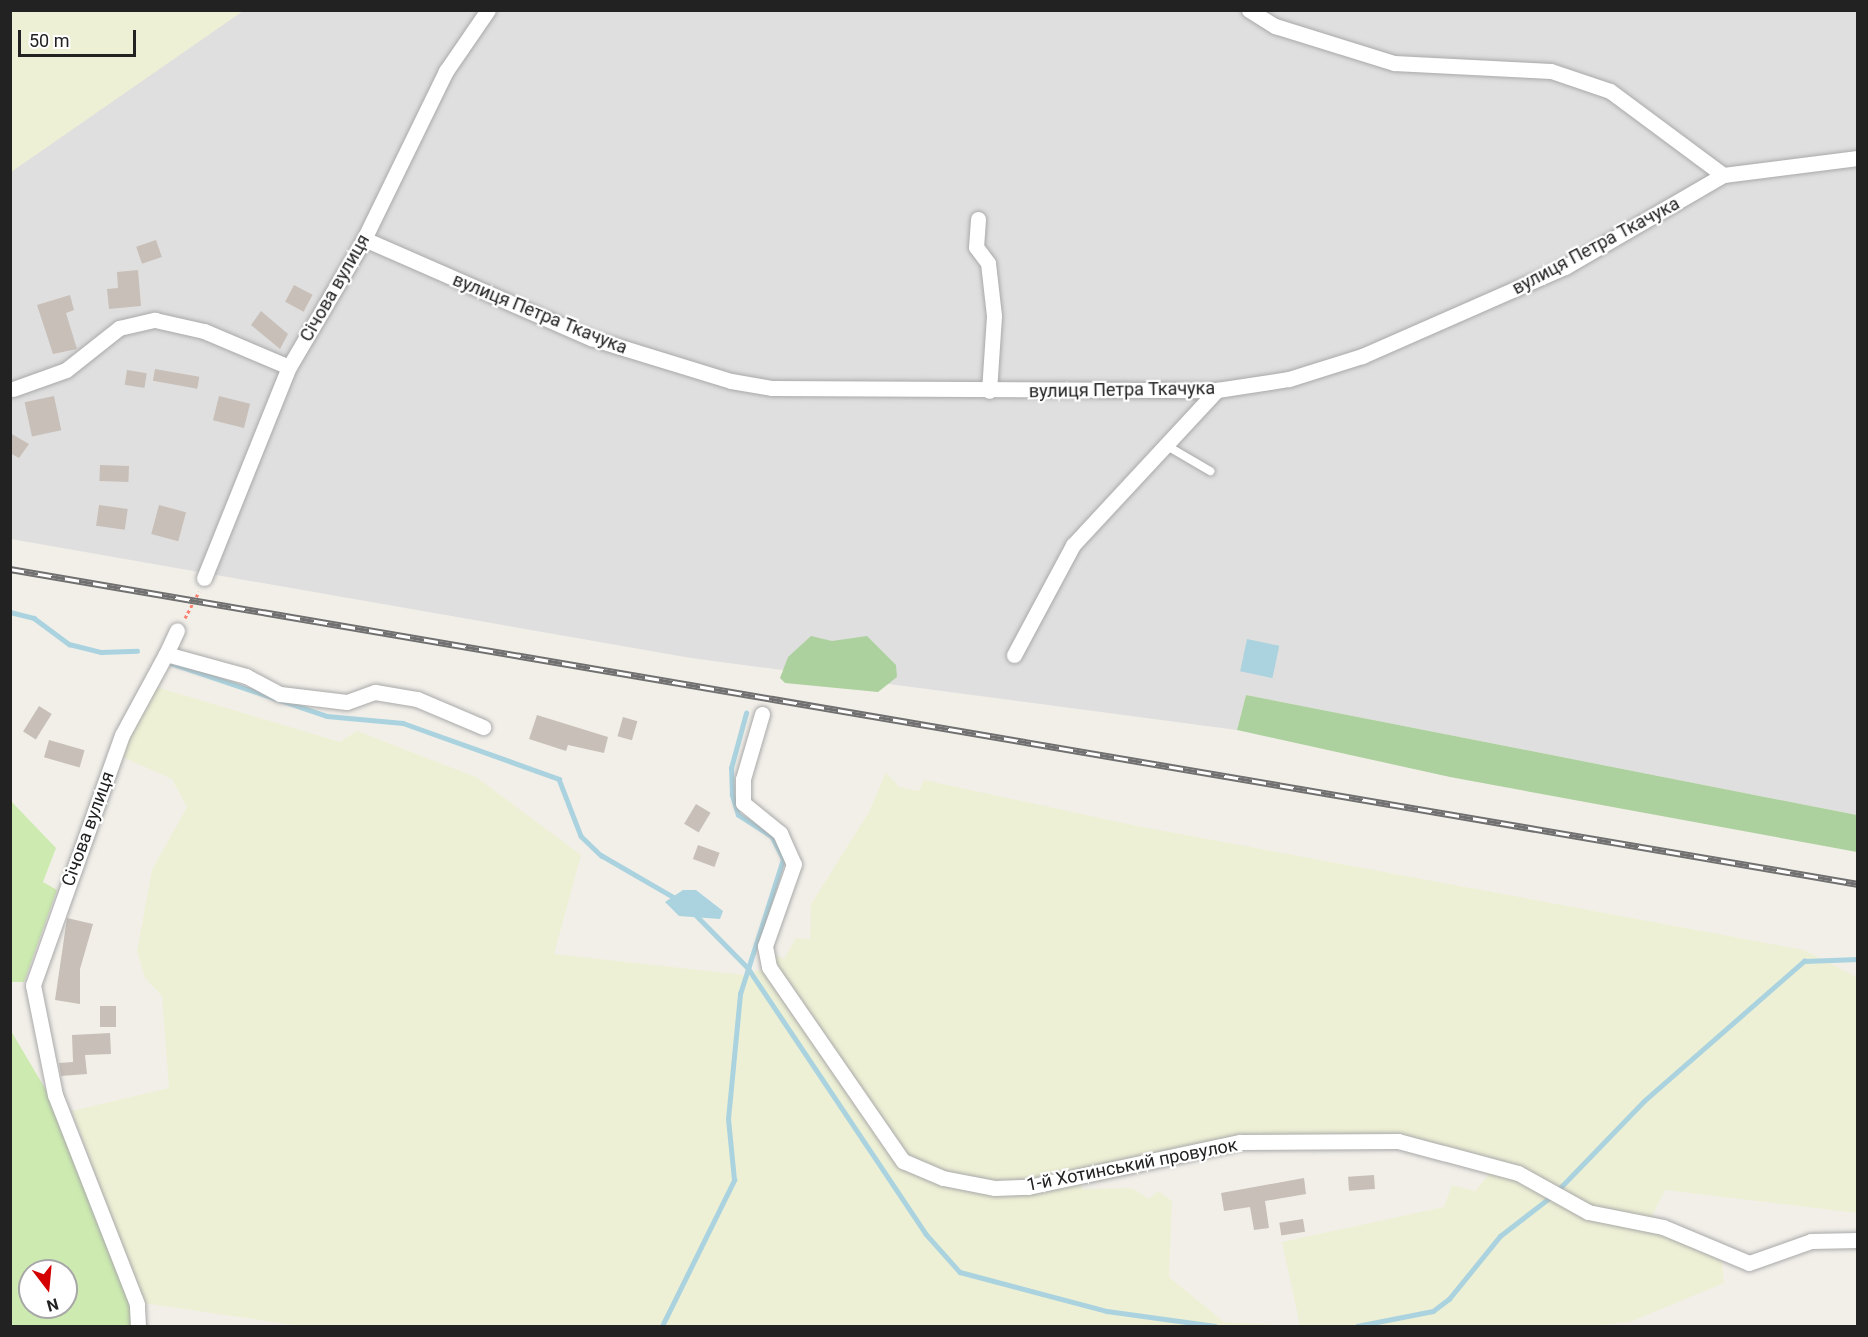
<!DOCTYPE html>
<html>
<head>
<meta charset="utf-8">
<style>
	body { margin:0 }
	#map { position:relative; width:1868px; height:1337px; overflow:hidden; background:#f2efe9; font-family:Roboto,sans-serif }
	div>[style] { position:absolute }
	.residential>* { inset:0; background:#e0dfdf }
	.farmland>* { inset:0; background:#eef0d5 }
	.grass>* { inset:0; background:#cdebb0 }
	.forest>* { inset:0; background:#add19e }
	.water>* { inset:0; background:#aad3df; transform-origin:0 0 }
	.stream>* { height:4.5px; margin:-2.25px; padding:0 2.25px; transform-origin:2.25px; border-radius:2.25px; background:#aad3df }
	.building>* { inset:0; background:#c7bfb8; transform-origin:0 0 }
	.path>* { height:3px; margin-top:-1.5px; transform-origin:0; background:repeating-linear-gradient(90deg,#fa8072 0 3px,transparent 0 6px) }
	.roads { filter:drop-shadow(0 0 2px #a9a9a9) drop-shadow(0 0 2px #a9a9a9) }
	.service>* { height:8px; margin:-4px; padding:0 4px; transform-origin:4px; border-radius:4px; background:#fff }
	.minor>* { height:15px; margin:-7.5px; padding:0 7.5px; transform-origin:7.5px; border-radius:7.5px; background:#fff }
	.rail>* { height:7px; margin-top:-3.5px; transform-origin:0; background:repeating-linear-gradient(90deg,#fff 0 14px,#707070 0 28px); box-sizing:border-box; border-block:2px solid #707070 }
	span { translate:-50% -50%; white-space:nowrap; text-align:center; line-height:1.15; -webkit-text-stroke:4.5px #fff; paint-order:stroke }
	.street-label { font-size:18px; color:#222 }
	.frame { position:absolute; inset:0; border:12px solid #222; pointer-events:none }
	.north { position:absolute; left:18px; top:1259px; width:60px; height:60px; box-sizing:border-box; background:#fff; border:2px solid #a7a7a7; border-radius:50%; rotate:164deg; font-size:16px; font-weight:700; line-height:24px; text-align:center; color:#222 }
	.north::after { content:''; display:block; margin:auto; width:21px; height:27px; background:#d40000; clip-path:polygon(50% 0,100% 100%,50% 72%,0 100%) }
	.scale { position:absolute; left:18px; top:30px; width:118px; height:27px; box-sizing:border-box; border:3px solid #222; border-top:0; padding-left:8px; font-size:18px; line-height:21px; white-space:nowrap; color:#222; -webkit-text-stroke:4px #fff; paint-order:stroke }
</style>
</head>
<body>
<div id="map">
	<div class="residential">
		<i style="clip-path:polygon(214px 11px,1857px 11px,1857px 815px,1246px 695px,1237px 730px,691px 658px,11px 539px,11px 153px)"></i>
	</div>
	<div class="farmland">
		<i style="clip-path:polygon(11px 10px,243px 10px,243px 11px,11px 172px)"></i>
		<i style="clip-path:polygon(143px 683px,340px 742px,357px 731px,476px 777px,581px 855px,554px 954px,745px 975px,769px 967px,902px 1162px,994px 1190px,1081px 1177px,1082px 1189px,1132px 1188px,1149px 1199px,1158px 1191px,1172px 1201px,1169px 1277px,1224px 1322px,1300px 1326px,1282px 1242px,1444px 1207px,1452px 1185px,1475px 1191px,1491px 1172px,1709px 1251px,1722px 1262px,1724px 1283px,1630px 1322px,1592px 1326px,301px 1326px,143px 1303px,72px 1111px,169px 1088px,162px 996px,145px 978px,137px 951px,152px 870px,187px 807px,172px 779px,120px 756px)"></i>
		<i style="clip-path:polygon(886px 772px,899px 787px,919px 791px,924px 780px,1137px 826px,1804px 950px,1857px 977px,1857px 1213px,1665px 1190px,1650px 1220px,1590px 1206px,1520px 1168px,1397px 1133px,1238px 1136px,995px 1187px,904px 1159px,769px 967px,770px 953px,784px 959px,796px 938px,810px 939px,811px 904px,869px 812px)"></i>
	</div>
	<div class="grass">
		<i style="clip-path:polygon(10px 800px,56px 848px,43px 882px,57px 890px,24px 982px,11px 982px)"></i>
		<i style="clip-path:polygon(evenodd,10px 1029px,53px 1102px,132px 1309px,132px 1326px,11px 1326px,10px 1029px,30px 1271px,66px 1271px,66px 1307px,30px 1307px,30px 1271px)"></i>
	</div>
	<div class="forest">
		<i style="clip-path:polygon(811px 636px,832px 641px,867px 636px,896px 665px,897px 677px,878px 692px,785px 683px,780px 678px,788px 657px)"></i>
		<i style="clip-path:polygon(1246px 695px,1857px 815px,1857px 852px,1450px 777px,1237px 730px)"></i>
	</div>
	<div class="water">
		<i style="left:1247px;top:639px;width:33px;height:33px;rotate:12deg"></i>
		<i style="clip-path:polygon(683px 890px,696px 890px,723px 911px,720px 919px,679px 916px,665px 902px)"></i>
	</div>
	<div class="stream">
		<i style="left:10px;top:612px;width:25px;rotate:14deg"></i>
		<i style="left:34px;top:618px;width:44px;rotate:36.6deg"></i>
		<i style="left:69px;top:644px;width:33px;rotate:14deg"></i>
		<i style="left:101px;top:652px;width:36px;rotate:-2deg"></i>
		<i style="left:164px;top:661px;width:172px;rotate:18.6deg"></i>
		<i style="left:327px;top:716px;width:76px;rotate:5.3deg"></i>
		<i style="left:403px;top:723px;width:166px;rotate:19.7deg"></i>
		<i style="left:559px;top:779px;width:61px;rotate:68.9deg"></i>
		<i style="left:581px;top:836px;width:28px;rotate:44deg"></i>
		<i style="left:601px;top:855px;width:88px;rotate:30.1deg"></i>
		<i style="left:695px;top:914px;width:76px;rotate:45.5deg"></i>
		<i style="left:748px;top:968px;width:320px;rotate:56.2deg"></i>
		<i style="left:926px;top:1234px;width:51px;rotate:48.2deg"></i>
		<i style="left:960px;top:1272px;width:152px;rotate:14.9deg"></i>
		<i style="left:1107px;top:1311px;width:109px;rotate:7.9deg"></i>
		<i style="left:1557px;top:1191px;width:125px;rotate:-46deg"></i>
		<i style="left:1644px;top:1101px;width:213px;rotate:-41.2deg"></i>
		<i style="left:1804px;top:961px;width:54px;rotate:-2.1deg"></i>
		<i style="left:662px;top:1326px;width:163px;rotate:-63.7deg"></i>
		<i style="left:734px;top:1180px;width:61px;rotate:-95.6deg"></i>
		<i style="left:728px;top:1119px;width:126px;rotate:-84.5deg"></i>
		<i style="left:740px;top:994px;width:142px;rotate:-72.3deg"></i>
		<i style="left:783px;top:859px;width:25px;rotate:-117deg"></i>
		<i style="left:772px;top:837px;width:40px;rotate:-147.1deg"></i>
		<i style="left:738px;top:815px;width:21px;rotate:-107deg"></i>
		<i style="left:732px;top:795px;width:27px;rotate:-92deg"></i>
		<i style="left:731px;top:768px;width:57px;rotate:-74.7deg"></i>
		<i style="left:1357px;top:1326px;width:77px;rotate:-11.2deg"></i>
		<i style="left:1433px;top:1311px;width:20px;rotate:-37deg"></i>
		<i style="left:1449px;top:1299px;width:81px;rotate:-51deg"></i>
		<i style="left:1500px;top:1236px;width:66px;rotate:-37.6deg"></i>
	</div>
	<div class="building">
		<i style="left:156px;top:240px;width:18px;height:21px;rotate:71deg"></i>
		<i style="clip-path:polygon(138px 270px,141px 306px,109px 309px,107px 289px,118px 288px,117px 272px)"></i>
		<i style="left:294px;top:285px;width:21px;height:19px;rotate:28deg"></i>
		<i style="clip-path:polygon(70px 295px,74px 310px,66px 313px,77px 349px,53px 354px,37px 305px)"></i>
		<i style="clip-path:polygon(261px 311px,288px 334px,280px 349px,251px 325px)"></i>
		<i style="left:155px;top:369px;width:45px;height:12px;rotate:10deg"></i>
		<i style="left:127px;top:370px;width:20px;height:15px;rotate:9deg"></i>
		<i style="left:54px;top:396px;width:35px;height:30px;rotate:78deg"></i>
		<i style="left:219px;top:396px;width:32px;height:25px;rotate:14deg"></i>
		<i style="clip-path:polygon(10px 433px,29px 444px,19px 458px,10px 453px)"></i>
		<i style="left:100px;top:465px;width:29px;height:16px;rotate:2deg"></i>
		<i style="left:99px;top:505px;width:29px;height:21px;rotate:8deg"></i>
		<i style="left:159px;top:505px;width:28px;height:30px;rotate:15deg"></i>
		<i style="left:39px;top:706px;width:15px;height:30px;rotate:32deg"></i>
		<i style="clip-path:polygon(537px 715px,608px 737px,604px 753px,568px 745px,566px 751px,529px 739px)"></i>
		<i style="left:623px;top:717px;width:15px;height:20px;rotate:16deg"></i>
		<i style="left:49px;top:740px;width:37px;height:18px;rotate:16deg"></i>
		<i style="left:696px;top:804px;width:17px;height:23px;rotate:31deg"></i>
		<i style="left:698px;top:845px;width:23px;height:15px;rotate:20deg"></i>
		<i style="clip-path:polygon(67px 918px,93px 924px,80px 969px,80px 1004px,55px 1000px)"></i>
		<i style="left:100px;top:1006px;width:16px;height:21px"></i>
		<i style="clip-path:polygon(110px 1033px,111px 1054px,85px 1055px,87px 1074px,61px 1076px,59px 1063px,73px 1062px,72px 1035px)"></i>
		<i style="left:1374px;top:1175px;width:14px;height:26px;rotate:86deg"></i>
		<i style="clip-path:polygon(1304px 1178px,1306px 1194px,1265px 1201px,1269px 1228px,1254px 1230px,1250px 1207px,1224px 1211px,1221px 1193px)"></i>
		<i style="left:1303px;top:1219px;width:13px;height:24px;rotate:81deg"></i>
	</div>
	<div class="path">
		<i style="left:185px;top:618px;width:30px;rotate:-62deg"></i>
	</div>
	<div class="roads">
		<div class="service">
			<i style="left:1169px;top:447px;width:48px;rotate:30.3deg"></i>
		</div>
		<div class="minor">
			<i style="left:1249px;top:10px;width:31px;rotate:32deg"></i>
			<i style="left:1275px;top:26px;width:125px;rotate:17.3deg"></i>
			<i style="left:1394px;top:63px;width:157px;rotate:2.9deg"></i>
			<i style="left:1551px;top:71px;width:62px;rotate:18.7deg"></i>
			<i style="left:1610px;top:91px;width:141px;rotate:36.6deg"></i>
			<i style="left:978px;top:219px;width:28px;rotate:94deg"></i>
			<i style="left:976px;top:247px;width:20px;rotate:53deg"></i>
			<i style="left:988px;top:263px;width:53px;rotate:83.5deg"></i>
			<i style="left:994px;top:316px;width:75px;rotate:93.8deg"></i>
			<i style="left:364px;top:239px;width:248px;rotate:23.6deg"></i>
			<i style="left:591px;top:338px;width:146px;rotate:17.1deg"></i>
			<i style="left:731px;top:381px;width:42px;rotate:9.7deg"></i>
			<i style="left:772px;top:388px;width:445px;rotate:0.3deg"></i>
			<i style="left:1217px;top:390px;width:73px;rotate:-8.7deg"></i>
			<i style="left:1289px;top:379px;width:77px;rotate:-17.5deg"></i>
			<i style="left:1362px;top:356px;width:222px;rotate:-23.7deg"></i>
			<i style="left:1565px;top:267px;width:183px;rotate:-30.2deg"></i>
			<i style="left:1723px;top:175px;width:136px;rotate:-7.2deg"></i>
			<i style="left:13px;top:389px;width:56px;rotate:-19.7deg"></i>
			<i style="left:66px;top:370px;width:68px;rotate:-38.4deg"></i>
			<i style="left:119px;top:328px;width:37px;rotate:-13deg"></i>
			<i style="left:155px;top:320px;width:50px;rotate:12.7deg"></i>
			<i style="left:204px;top:331px;width:92px;rotate:23deg"></i>
			<i style="left:204px;top:578px;width:227px;rotate:-68.1deg"></i>
			<i style="left:289px;top:367px;width:148px;rotate:-59.6deg"></i>
			<i style="left:364px;top:239px;width:187px;rotate:-64deg"></i>
			<i style="left:446px;top:71px;width:74px;rotate:-55.5deg"></i>
			<i style="left:166px;top:654px;width:26px;rotate:-65deg"></i>
			<i style="left:1014px;top:655px;width:125px;rotate:-61.8deg"></i>
			<i style="left:1073px;top:545px;width:212px;rotate:-47.1deg"></i>
			<i style="left:762px;top:714px;width:68px;rotate:106.3deg"></i>
			<i style="left:743px;top:779px;width:24px;rotate:90deg"></i>
			<i style="left:743px;top:803px;width:48px;rotate:39deg"></i>
			<i style="left:780px;top:833px;width:34px;rotate:66deg"></i>
			<i style="left:794px;top:864px;width:87px;rotate:109.5deg"></i>
			<i style="left:765px;top:946px;width:21px;rotate:79deg"></i>
			<i style="left:769px;top:967px;width:236px;rotate:55.4deg"></i>
			<i style="left:903px;top:1161px;width:43px;rotate:23deg"></i>
			<i style="left:943px;top:1178px;width:53px;rotate:10.9deg"></i>
			<i style="left:995px;top:1188px;width:33px;rotate:-2deg"></i>
			<i style="left:1028px;top:1187px;width:217px;rotate:-12deg"></i>
			<i style="left:1240px;top:1142px;width:158px;rotate:-0.4deg"></i>
			<i style="left:1398px;top:1141px;width:124px;rotate:14.9deg"></i>
			<i style="left:1518px;top:1173px;width:80px;rotate:29.1deg"></i>
			<i style="left:1588px;top:1212px;width:76px;rotate:11.3deg"></i>
			<i style="left:1663px;top:1227px;width:93px;rotate:22.7deg"></i>
			<i style="left:1749px;top:1263px;width:66px;rotate:-19.5deg"></i>
			<i style="left:1811px;top:1241px;width:47px;rotate:-1.2deg"></i>
			<i style="left:138px;top:1326px;width:22px;rotate:-93deg"></i>
			<i style="left:137px;top:1304px;width:225px;rotate:-111.4deg"></i>
			<i style="left:55px;top:1095px;width:112px;rotate:-101.3deg"></i>
			<i style="left:33px;top:985px;width:265px;rotate:-70.4deg"></i>
			<i style="left:122px;top:735px;width:92px;rotate:-61.5deg"></i>
			<i style="left:166px;top:654px;width:83px;rotate:15.4deg"></i>
			<i style="left:246px;top:676px;width:38px;rotate:28deg"></i>
			<i style="left:280px;top:694px;width:67px;rotate:6.8deg"></i>
			<i style="left:347px;top:702px;width:30px;rotate:-20deg"></i>
			<i style="left:375px;top:692px;width:43px;rotate:9.5deg"></i>
			<i style="left:417px;top:699px;width:72px;rotate:23deg"></i>
		</div>
	</div>
	<div class="rail">
		<i style="left:10px;top:569px;width:1875px;rotate:9.67deg"></i>
	</div>
	<div class="street-label">
		<span style="left:1596px;top:246px;rotate:-28deg">вулиця Петра Ткачука</span>
		<span style="left:335px;top:288px;rotate:-60deg">Січова вулиця</span>
		<span style="left:540px;top:314px;rotate:22deg">вулиця Петра Ткачука</span>
		<span style="left:1122px;top:390px;rotate:-1deg">вулиця Петра Ткачука</span>
		<span style="left:88px;top:829px;rotate:-70deg">Січова вулиця</span>
		<span style="left:1132px;top:1165px;rotate:-11deg">1-й Хотинський провулок</span>
	</div>
	<div class="frame"></div>
	<div class="north">N</div>
	<div class="scale">50 m</div>
</div>
</body>
</html>
